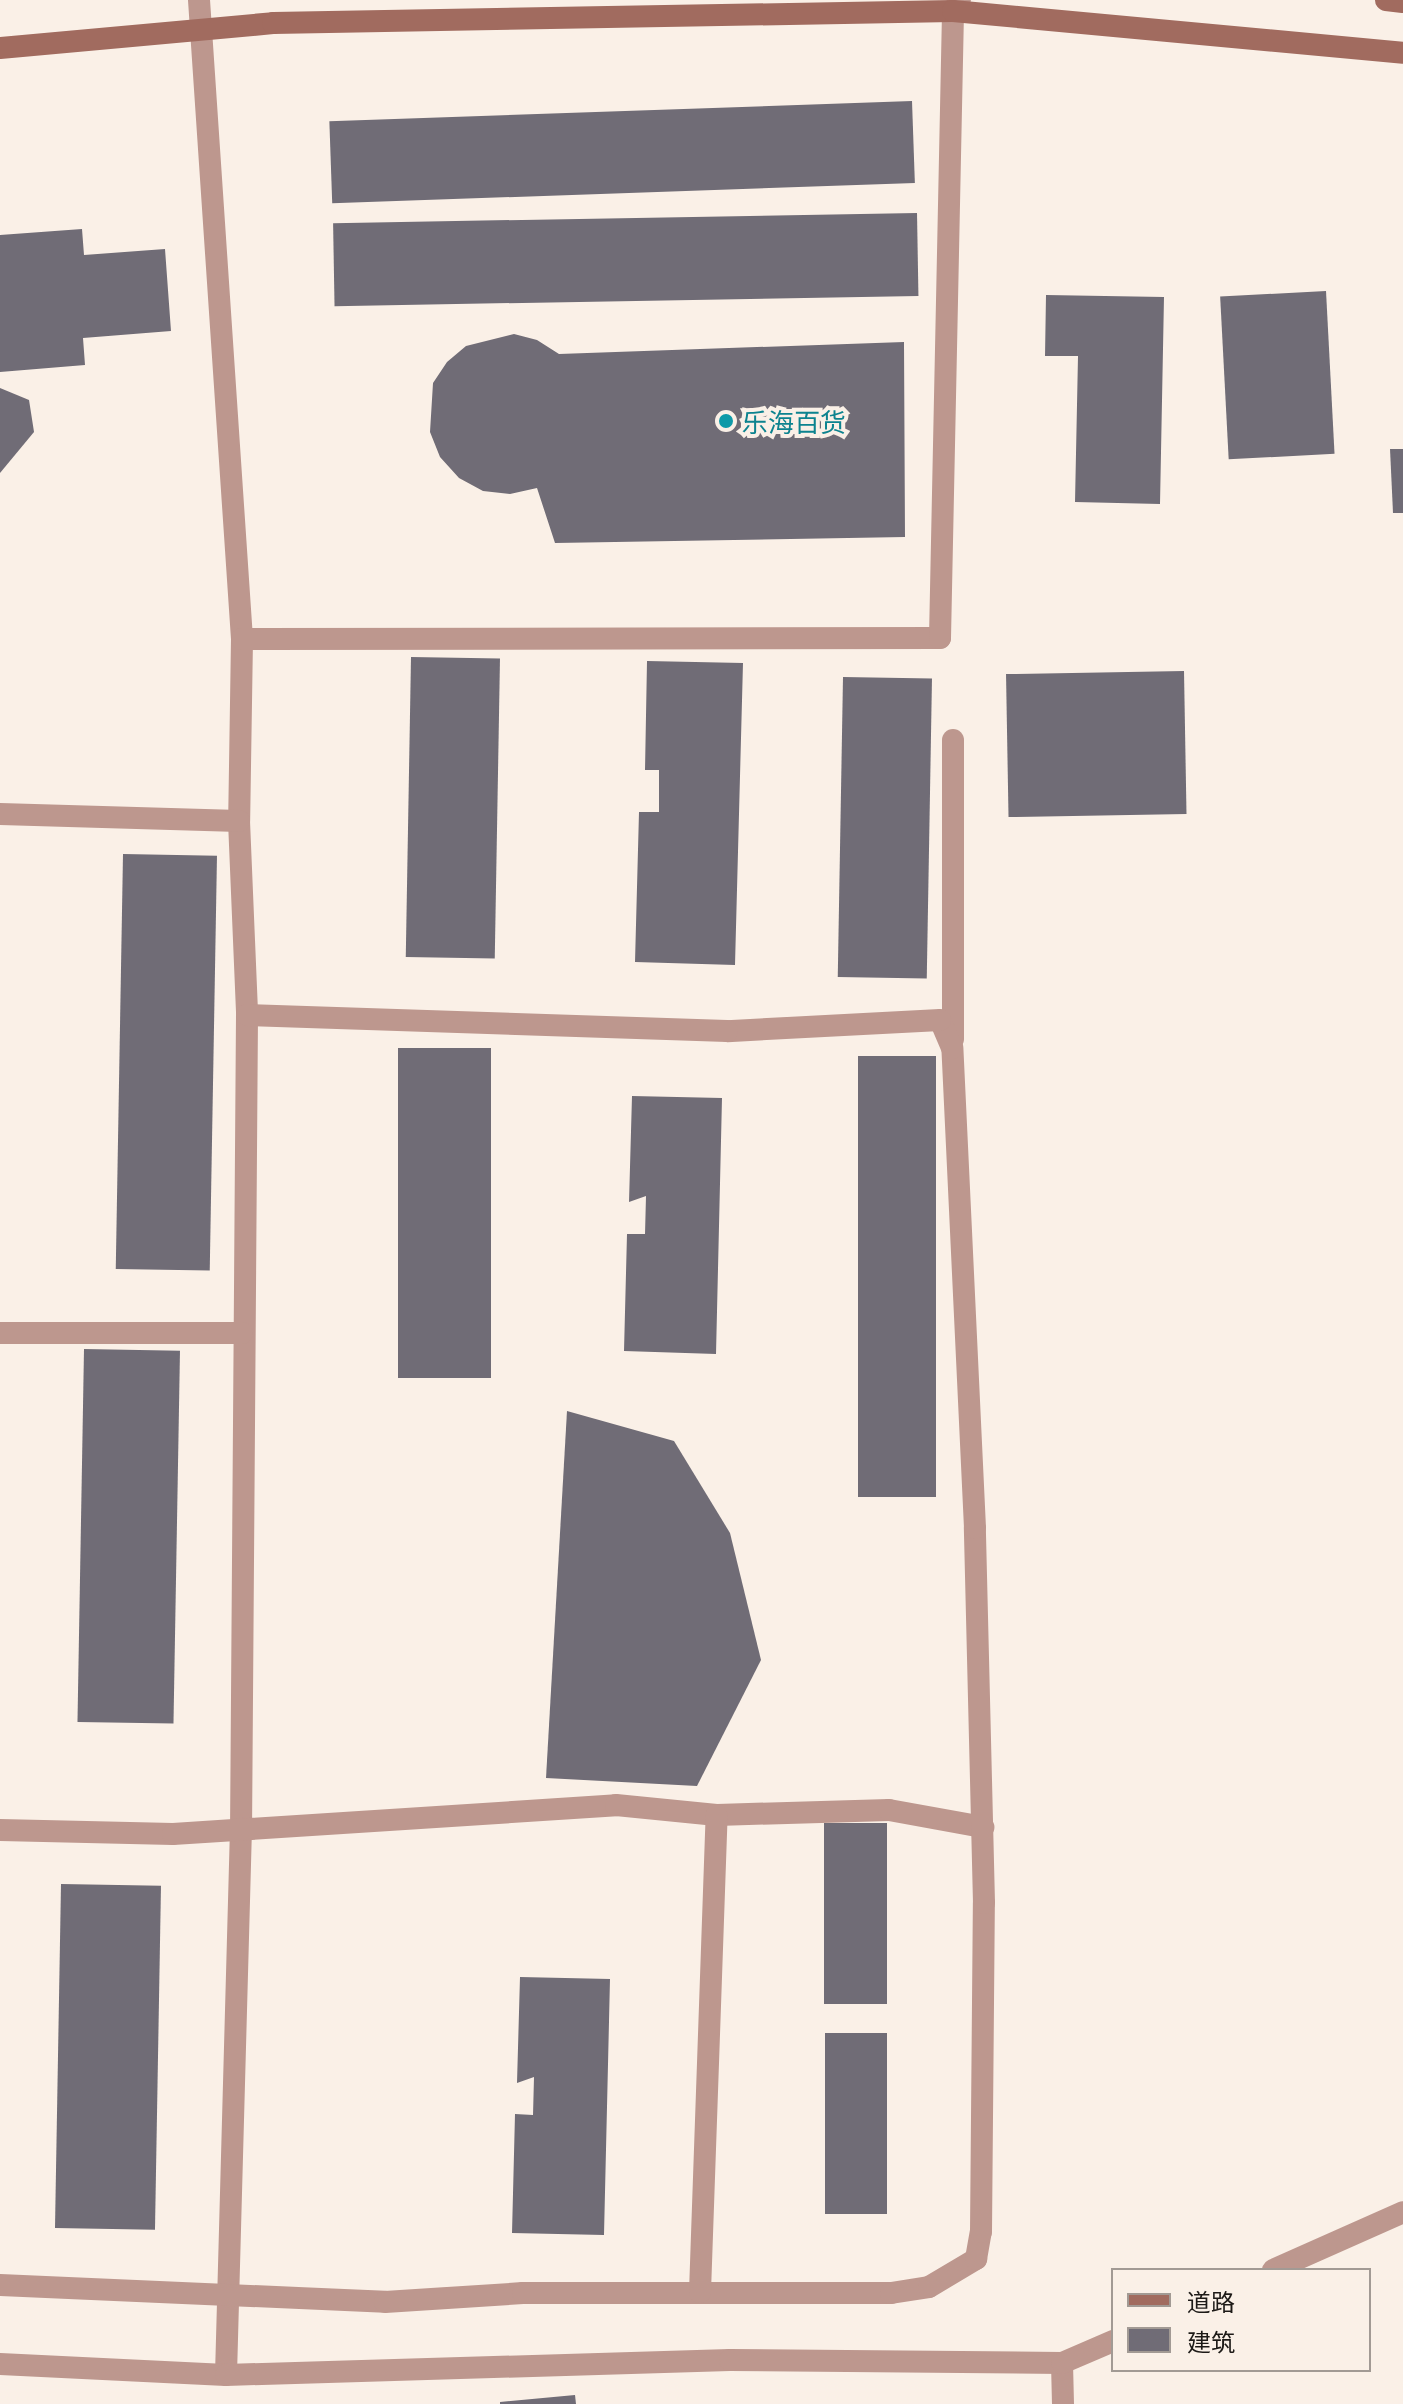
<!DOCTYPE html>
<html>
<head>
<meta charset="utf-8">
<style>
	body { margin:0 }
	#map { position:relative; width:1403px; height:2404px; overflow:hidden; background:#faf0e7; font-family:Literata,"Noto Sans SC",serif }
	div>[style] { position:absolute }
	.building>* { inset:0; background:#706c76; transform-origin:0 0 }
	.minor>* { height:22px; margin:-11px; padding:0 11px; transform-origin:11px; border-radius:11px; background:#bd978e }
	.secondary>* { height:22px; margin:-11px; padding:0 11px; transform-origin:11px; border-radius:11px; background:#a16b5f }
	.dots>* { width:22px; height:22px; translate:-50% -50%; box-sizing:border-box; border:4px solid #faf0e7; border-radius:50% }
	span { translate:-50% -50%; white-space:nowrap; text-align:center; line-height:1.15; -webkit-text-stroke:8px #faf0e7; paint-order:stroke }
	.culture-label { font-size:26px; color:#0d838f }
	.left { translate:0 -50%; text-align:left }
	.legend { position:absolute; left:1111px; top:2268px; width:260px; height:104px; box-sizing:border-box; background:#faf0e7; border:2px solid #a29a94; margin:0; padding:10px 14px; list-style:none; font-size:24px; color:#1d1a17 }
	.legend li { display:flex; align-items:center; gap:16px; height:40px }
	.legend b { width:40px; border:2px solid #a29a94 }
</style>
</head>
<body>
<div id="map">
	<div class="building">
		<i style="left:912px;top:101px;width:82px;height:583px;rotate:88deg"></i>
		<i style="left:917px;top:213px;width:83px;height:584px;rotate:89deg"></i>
		<i style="clip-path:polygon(82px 229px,84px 255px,165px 249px,171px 331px,83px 338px,85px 365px,0 372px,0 235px)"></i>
		<i style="left:1326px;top:291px;width:163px;height:106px;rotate:87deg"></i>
		<i style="clip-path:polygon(1046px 295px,1164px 297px,1160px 504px,1075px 502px,1078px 356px,1045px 356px)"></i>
		<i style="clip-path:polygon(514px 334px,537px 340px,559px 354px,904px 342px,905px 537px,555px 543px,537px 488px,510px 494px,483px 491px,459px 478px,440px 457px,430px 432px,433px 383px,447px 362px,466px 346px)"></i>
		<i style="clip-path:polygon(0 388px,29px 400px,34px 432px,0 473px)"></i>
		<i style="clip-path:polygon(1390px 449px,1403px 449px,1403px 513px,1393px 513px)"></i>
		<i style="left:411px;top:657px;width:89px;height:300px;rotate:1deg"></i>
		<i style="clip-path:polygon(647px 661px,743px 663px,735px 965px,635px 962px,639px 812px,659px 812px,659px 770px,645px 770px)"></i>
		<i style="left:1184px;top:671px;width:143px;height:178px;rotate:89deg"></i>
		<i style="left:843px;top:677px;width:89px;height:300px;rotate:1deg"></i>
		<i style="left:123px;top:854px;width:94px;height:415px;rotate:1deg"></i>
		<i style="left:398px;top:1048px;width:93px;height:330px"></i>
		<i style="left:936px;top:1056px;width:441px;height:78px;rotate:90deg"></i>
		<i style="clip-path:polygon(632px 1096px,722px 1098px,716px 1354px,624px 1351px,627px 1234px,645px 1234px,646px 1196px,629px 1202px)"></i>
		<i style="left:84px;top:1349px;width:96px;height:373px;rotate:1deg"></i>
		<i style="clip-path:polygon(567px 1411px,674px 1441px,730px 1533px,761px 1660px,697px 1786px,546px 1778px)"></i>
		<i style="left:824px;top:1823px;width:63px;height:181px"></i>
		<i style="left:61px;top:1884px;width:100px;height:344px;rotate:1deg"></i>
		<i style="clip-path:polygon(520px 1977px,610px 1979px,604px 2235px,512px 2233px,515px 2114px,533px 2115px,534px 2077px,517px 2083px)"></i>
		<i style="left:825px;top:2033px;width:62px;height:181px"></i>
		<i style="clip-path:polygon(575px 2395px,576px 2404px,500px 2404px,500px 2402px)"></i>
	</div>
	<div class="minor">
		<i style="left:199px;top:0;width:640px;rotate:86.15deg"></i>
		<i style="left:242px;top:639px;width:182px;rotate:90.9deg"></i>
		<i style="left:239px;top:821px;width:194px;rotate:87.6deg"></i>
		<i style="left:247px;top:1015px;width:813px;rotate:90.42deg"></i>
		<i style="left:241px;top:1828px;width:547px;rotate:91.57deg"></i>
		<i style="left:242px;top:639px;width:698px;rotate:-0.08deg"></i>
		<i style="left:940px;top:638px;width:627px;rotate:-88.81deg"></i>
		<i style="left:953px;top:11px;width:13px;rotate:-58deg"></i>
		<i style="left:0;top:814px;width:239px;rotate:1.7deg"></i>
		<i style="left:953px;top:1039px;width:299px;rotate:-90deg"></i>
		<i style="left:0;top:1333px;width:242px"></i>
		<i style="left:0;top:1830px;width:173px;rotate:1.3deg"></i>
		<i style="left:173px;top:1834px;width:444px;rotate:-3.7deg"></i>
		<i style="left:616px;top:1805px;width:101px;rotate:5.7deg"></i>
		<i style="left:717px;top:1815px;width:172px;rotate:-1.7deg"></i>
		<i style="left:889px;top:1810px;width:96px;rotate:10.3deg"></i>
		<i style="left:1273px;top:2270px;width:142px;rotate:-24deg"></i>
		<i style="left:0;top:2285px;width:385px;rotate:2.5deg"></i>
		<i style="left:385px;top:2302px;width:138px;rotate:-3.7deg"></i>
		<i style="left:523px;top:2293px;width:368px"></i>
		<i style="left:891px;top:2293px;width:38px;rotate:-9deg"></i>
		<i style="left:929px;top:2287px;width:55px;rotate:-30.8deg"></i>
		<i style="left:976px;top:2259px;width:27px;rotate:-80deg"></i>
		<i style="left:981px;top:2232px;width:329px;rotate:-89.5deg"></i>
		<i style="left:984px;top:1903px;width:375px;rotate:-91.4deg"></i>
		<i style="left:975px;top:1528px;width:481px;rotate:-92.7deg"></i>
		<i style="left:952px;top:1048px;width:30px;rotate:-113deg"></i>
		<i style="left:940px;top:1020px;width:213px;rotate:177deg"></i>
		<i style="left:727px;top:1031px;width:480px;rotate:-178.1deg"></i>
		<i style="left:700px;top:2292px;width:477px;rotate:-88deg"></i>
		<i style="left:1062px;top:2363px;width:41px;rotate:88.6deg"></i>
		<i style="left:0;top:2364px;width:226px;rotate:2.8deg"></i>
		<i style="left:226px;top:2375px;width:504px;rotate:-1.7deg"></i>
		<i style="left:730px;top:2360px;width:332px;rotate:0.5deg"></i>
		<i style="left:1062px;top:2363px;width:56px;rotate:-23.3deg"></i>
	</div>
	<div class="secondary">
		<i style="left:1386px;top:0;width:17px;rotate:7deg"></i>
		<i style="left:0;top:48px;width:274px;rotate:-5.2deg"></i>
		<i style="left:273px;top:23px;width:680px;rotate:-1.01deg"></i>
		<i style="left:953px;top:11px;width:452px;rotate:5.3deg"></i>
	</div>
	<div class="dots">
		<i style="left:726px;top:421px;background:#0f9aa8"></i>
	</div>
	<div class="culture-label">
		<span class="left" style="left:742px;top:421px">乐海百货</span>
	</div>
	<ul class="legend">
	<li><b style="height:10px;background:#a16b5f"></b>道路</li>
	<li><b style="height:22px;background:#706c76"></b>建筑</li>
	</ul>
</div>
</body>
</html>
